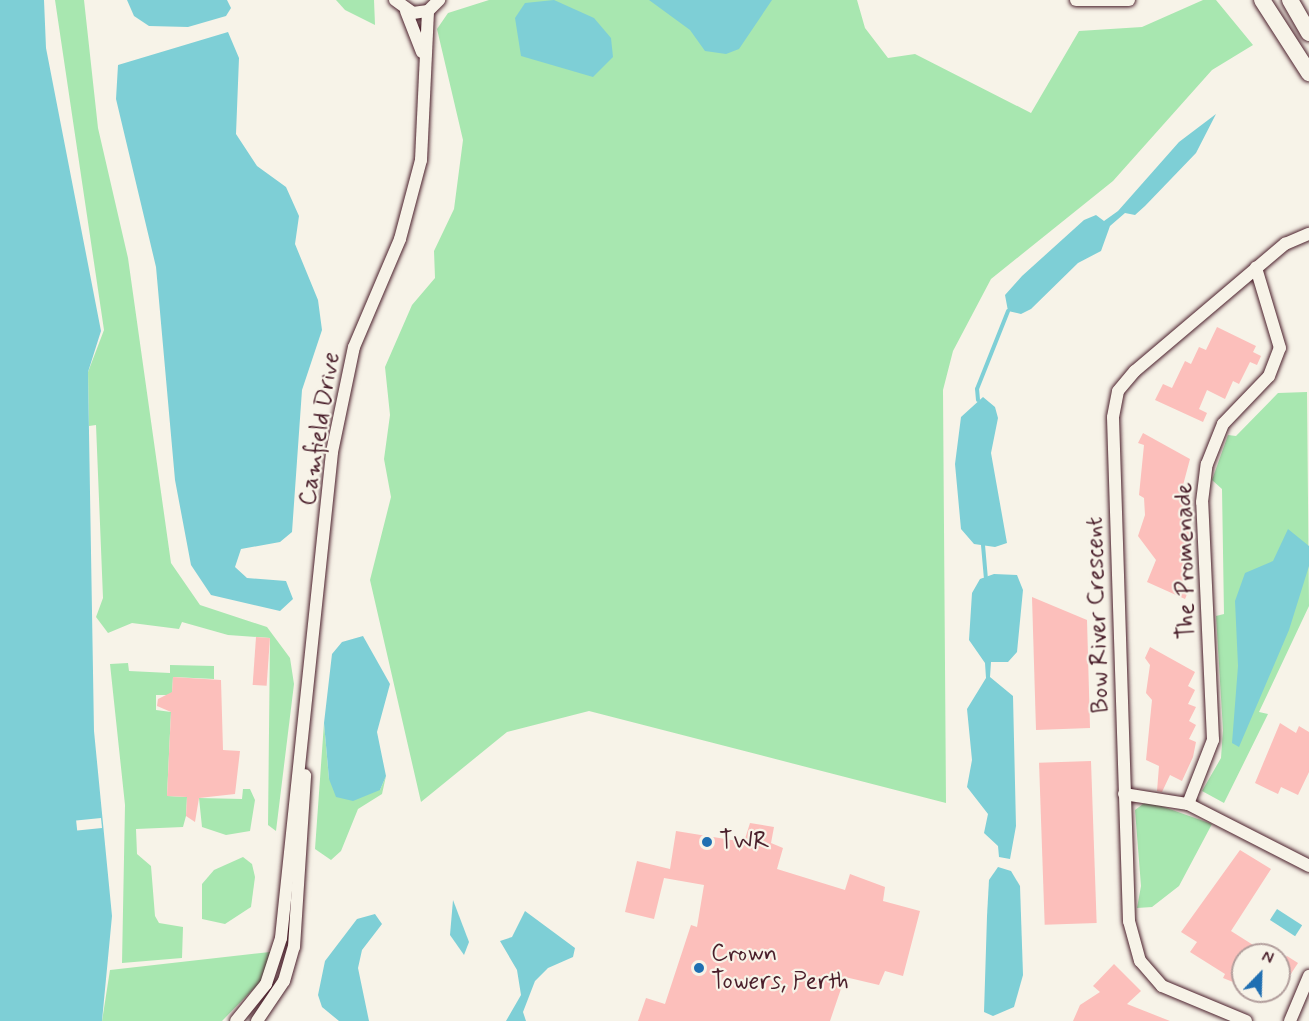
<!DOCTYPE html>
<html>
<head>
<meta charset="utf-8">
<style>
	body { margin:0 }
	#map { position:relative; width:1309px; height:1021px; overflow:hidden; background:#f7f3e8; font-family:Mynerve,sans-serif }
	div>[style] { position:absolute }
	.green>* { inset:0; background:#a8e7b0 }
	.water>* { inset:0; background:#7ecfd6; transform-origin:0 0 }
	.pier>* { inset:0; background:#f7f3e8; transform-origin:0 0 }
	.stream>* { height:4px; margin:-2px; padding:0 2px; transform-origin:2px; border-radius:2px; background:#7ecfd6 }
	.building>* { inset:0; background:#fcbfbb; transform-origin:0 0 }
	.roads { filter:drop-shadow(0 0 2px #4a1f2b) drop-shadow(0 0 2px #4a1f2b) }
	.street>* { height:12px; margin:-6px; padding:0 6px; transform-origin:6px; border-radius:6px; background:#f7f3e8 }
	.secondary>* { height:16px; margin:-8px; padding:0 8px; transform-origin:8px; border-radius:8px; background:#f7f3e8 }
	.dots>* { width:16px; height:16px; translate:-50% -50%; box-sizing:border-box; border:3px solid #f7f3e8; border-radius:50% }
	span { translate:-50% -50%; white-space:nowrap; text-align:center; line-height:1.15; -webkit-text-stroke:4.5px #f7f3e8; paint-order:stroke }
	.street-label { font-size:24px; color:#4a1f2b }
	.poi-label { font-size:24px; color:#4a1f2b }
	.left { translate:0 -50%; text-align:left }
	.north { position:absolute; left:1231px; top:943px; width:60px; height:60px; box-sizing:border-box; background:#f7f3e8; border:2px solid #b29e9c; border-radius:50%; rotate:23deg; font-size:16px; font-weight:700; line-height:24px; text-align:center; color:#4a1f2b }
	.north::after { content:''; display:block; margin:auto; width:21px; height:27px; background:#1f6fb2; clip-path:polygon(50% 0,100% 100%,50% 72%,0 100%) }
</style>
</head>
<body>
<div id="map">
	<div class="green">
		<i style="clip-path:polygon(55px 0,84px 0,98px 128px,128px 258px,171px 563px,200px 605px,267px 627px,290px 658px,294px 684px,276px 831px,268px 825px,270px 638px,228px 635px,182px 622px,179px 629px,132px 623px,108px 633px,96px 617px,103px 598px,96px 425px,89px 426px,88px 372px,104px 330px)"></i>
		<i style="clip-path:polygon(336px 0,374px 0,375px 25px,345px 10px)"></i>
		<i style="clip-path:polygon(489px 0,857px 0,865px 28px,888px 58px,915px 54px,1031px 113px,1079px 31px,1142px 27px,1203px 0,1216px 0,1253px 45px,1212px 70px,1113px 181px,991px 279px,953px 351px,943px 390px,946px 803px,589px 711px,507px 732px,421px 802px,370px 580px,391px 497px,384px 459px,390px 415px,385px 367px,412px 305px,435px 278px,434px 251px,454px 209px,463px 140px,437px 29px,448px 13px)"></i>
		<i style="clip-path:polygon(1307px 392px,1309px 606px,1259px 712px,1268px 714px,1224px 803px,1202px 791px,1221px 758px,1223px 730px,1216px 616px,1224px 614px,1222px 489px,1212px 480px,1228px 435px,1236px 436px,1278px 393px)"></i>
		<i style="clip-path:polygon(128px 663px,129px 671px,170px 673px,170px 665px,214px 666px,214px 679px,173px 677px,172px 695px,156px 695px,156px 710px,171px 712px,167px 796px,187px 797px,186px 816px,183px 827px,136px 829px,137px 854px,151px 866px,155px 916px,159px 923px,183px 927px,182px 958px,122px 963px,125px 805px,110px 664px)"></i>
		<i style="clip-path:polygon(324px 723px,329px 779px,380px 790px,386px 776px,382px 794px,358px 809px,341px 851px,331px 860px,315px 849px)"></i>
		<i style="clip-path:polygon(243px 789px,250px 789px,255px 800px,250px 831px,226px 835px,202px 827px,199px 798px,242px 799px)"></i>
		<i style="clip-path:polygon(1147px 801px,1212px 824px,1179px 886px,1152px 907px,1137px 908px,1141px 886px,1135px 810px)"></i>
		<i style="clip-path:polygon(243px 857px,252px 864px,255px 877px,251px 907px,225px 924px,202px 919px,202px 884px,214px 870px)"></i>
		<i style="clip-path:polygon(270px 952px,262px 980px,222px 1021px,102px 1021px,110px 970px)"></i>
	</div>
	<div class="water">
		<i style="clip-path:polygon(0 0,44px 0,46px 48px,101px 331px,88px 372px,94px 731px,112px 916px,102px 1021px,0 1021px)"></i>
		<i style="clip-path:polygon(127px 0,227px 0,231px 8px,226px 16px,188px 27px,149px 26px,134px 16px)"></i>
		<i style="clip-path:polygon(554px 0,594px 18px,611px 38px,613px 57px,593px 77px,521px 56px,515px 18px,525px 3px)"></i>
		<i style="clip-path:polygon(649px 0,772px 0,739px 49px,726px 54px,705px 51px,690px 30px)"></i>
		<i style="clip-path:polygon(228px 32px,239px 58px,236px 134px,257px 166px,286px 187px,299px 216px,295px 244px,318px 300px,322px 330px,302px 390px,292px 532px,280px 542px,241px 549px,235px 567px,247px 578px,286px 581px,293px 599px,280px 611px,211px 595px,191px 565px,175px 480px,156px 267px,116px 99px,118px 65px)"></i>
		<i style="clip-path:polygon(1216px 114px,1196px 153px,1145px 206px,1135px 215px,1125px 213px,1110px 226px,1101px 251px,1078px 263px,1031px 309px,1021px 314px,1008px 311px,1005px 295px,1022px 276px,1084px 220px,1096px 215px,1104px 221px,1118px 211px,1179px 142px)"></i>
		<i style="clip-path:polygon(983px 397px,995px 407px,998px 418px,991px 453px,1007px 543px,995px 547px,974px 544px,961px 529px,955px 464px,961px 417px)"></i>
		<i style="clip-path:polygon(1288px 529px,1309px 546px,1309px 566px,1289px 630px,1239px 747px,1232px 743px,1238px 666px,1235px 601px,1245px 573px,1273px 561px)"></i>
		<i style="clip-path:polygon(994px 574px,1017px 575px,1023px 590px,1017px 652px,1008px 662px,991px 662px,990px 677px,1013px 696px,1016px 826px,1010px 859px,999px 857px,998px 846px,984px 833px,988px 814px,967px 787px,972px 760px,967px 709px,986px 678px,985px 663px,969px 640px,972px 593px,980px 579px)"></i>
		<i style="clip-path:polygon(363px 636px,390px 684px,377px 732px,386px 776px,380px 790px,353px 801px,336px 797px,329px 779px,324px 723px,332px 654px,342px 642px)"></i>
		<i style="clip-path:polygon(998px 867px,1011px 871px,1020px 886px,1023px 975px,1014px 1007px,993px 1016px,984px 1012px,987px 916px,989px 880px)"></i>
		<i style="clip-path:polygon(453px 900px,469px 942px,464px 955px,450px 935px)"></i>
		<i style="left:1277px;top:909px;width:30px;height:13px;rotate:33deg"></i>
		<i style="clip-path:polygon(525px 911px,575px 948px,573px 957px,548px 968px,535px 981px,523px 1012px,526px 1021px,506px 1021px,521px 995px,517px 970px,500px 941px,512px 937px)"></i>
		<i style="clip-path:polygon(375px 914px,382px 924px,362px 950px,358px 968px,369px 1021px,339px 1021px,322px 1007px,318px 995px,325px 961px,357px 919px)"></i>
	</div>
	<div class="pier">
		<i style="left:101px;top:818px;width:10px;height:25px;rotate:84deg"></i>
	</div>
	<div class="stream">
		<i style="left:978px;top:400px;width:11px;rotate:-95deg"></i>
		<i style="left:977px;top:389px;width:84px;rotate:-68.3deg"></i>
		<i style="left:983px;top:545px;width:32px;rotate:85deg"></i>
	</div>
	<div class="building">
		<i style="clip-path:polygon(1217px 327px,1256px 346px,1253px 352px,1261px 356px,1257px 365px,1250px 362px,1239px 384px,1233px 381px,1225px 399px,1207px 390px,1199px 409px,1207px 413px,1203px 422px,1155px 400px,1163px 384px,1172px 388px,1185px 361px,1191px 364px,1199px 347px,1206px 350px)"></i>
		<i style="clip-path:polygon(1143px 433px,1190px 459px,1182px 489px,1190px 493px,1184px 524px,1192px 528px,1184px 554px,1193px 559px,1182px 584px,1190px 588px,1185px 599px,1147px 582px,1156px 560px,1138px 536px,1145px 515px,1144px 498px,1139px 495px,1144px 445px,1138px 443px)"></i>
		<i style="clip-path:polygon(1032px 597px,1087px 620px,1090px 728px,1036px 730px)"></i>
		<i style="left:256px;top:637px;width:14px;height:48px;rotate:4deg"></i>
		<i style="clip-path:polygon(1150px 647px,1195px 672px,1188px 686px,1195px 690px,1188px 704px,1196px 707px,1189px 721px,1196px 725px,1189px 739px,1196px 742px,1193px 757px,1182px 781px,1170px 775px,1162px 792px,1157px 791px,1159px 766px,1146px 760px,1152px 700px,1146px 693px,1150px 665px,1145px 658px)"></i>
		<i style="clip-path:polygon(173px 677px,221px 680px,223px 750px,240px 751px,235px 794px,199px 798px,195px 822px,186px 816px,187px 797px,167px 796px,171px 712px,157px 706px,158px 699px,172px 692px)"></i>
		<i style="clip-path:polygon(1280px 723px,1296px 733px,1299px 726px,1309px 732px,1309px 772px,1298px 795px,1281px 787px,1278px 794px,1255px 783px)"></i>
		<i style="left:1091px;top:761px;width:162px;height:52px;rotate:88deg"></i>
		<i style="clip-path:polygon(750px 823px,774px 827px,771px 843px,783px 848px,777px 869px,845px 890px,850px 874px,885px 887px,883px 901px,920px 911px,903px 976px,885px 971px,879px 985px,845px 977px,830px 1021px,638px 1021px,646px 998px,665px 1004px,691px 925px,697px 927px,704px 885px,664px 878px,654px 919px,625px 912px,637px 861px,670px 869px,676px 831px,744px 842px)"></i>
		<i style="clip-path:polygon(1240px 850px,1271px 869px,1231px 931px,1269px 955px,1243px 955px,1243px 986px,1223px 978px,1225px 974px,1190px 952px,1197px 942px,1181px 932px)"></i>
		<i style="clip-path:polygon(1287px 956px,1298px 963px,1279px 992px,1279px 963px)"></i>
		<i style="clip-path:polygon(1114px 964px,1141px 991px,1127px 1004px,1170px 1021px,1073px 1021px,1080px 1005px,1100px 992px,1093px 986px)"></i>
	</div>
	<div class="roads">
		<div class="street">
			<i style="left:395px;top:0;width:22px;rotate:36deg"></i>
			<i style="left:413px;top:13px;width:15px;rotate:-8deg"></i>
			<i style="left:428px;top:11px;width:16px;rotate:-45deg"></i>
			<i style="left:1076px;top:0;width:53px"></i>
			<i style="left:406px;top:11px;width:44px;rotate:68.7deg"></i>
			<i style="left:1124px;top:794px;width:65px;rotate:8.9deg"></i>
			<i style="left:1188px;top:804px;width:136px;rotate:27.1deg"></i>
			<i style="left:1188px;top:804px;width:69px;rotate:-68.7deg"></i>
			<i style="left:1213px;top:740px;width:238px;rotate:-92.6deg"></i>
			<i style="left:1202px;top:502px;width:38px;rotate:-83deg"></i>
			<i style="left:1207px;top:464px;width:43px;rotate:-68.2deg"></i>
			<i style="left:1223px;top:424px;width:66px;rotate:-46.2deg"></i>
			<i style="left:1269px;top:376px;width:30px;rotate:-69deg"></i>
			<i style="left:1280px;top:348px;width:84px;rotate:-106.7deg"></i>
			<i style="left:236px;top:1021px;width:48px;rotate:-51deg"></i>
			<i style="left:266px;top:984px;width:48px;rotate:-71.9deg"></i>
			<i style="left:281px;top:938px;width:489px;rotate:-84deg"></i>
			<i style="left:332px;top:452px;width:107px;rotate:-78.2deg"></i>
			<i style="left:354px;top:347px;width:117px;rotate:-66.9deg"></i>
			<i style="left:400px;top:239px;width:82px;rotate:-75.1deg"></i>
			<i style="left:421px;top:160px;width:149px;rotate:-87.3deg"></i>
			<i style="left:257px;top:1021px;width:48px;rotate:-56deg"></i>
			<i style="left:284px;top:981px;width:35px;rotate:-74deg"></i>
			<i style="left:294px;top:947px;width:172px;rotate:-86.3deg"></i>
			<i style="left:1246px;top:1021px;width:91px;rotate:-157.4deg"></i>
			<i style="left:1162px;top:986px;width:33px;rotate:-131deg"></i>
			<i style="left:1140px;top:961px;width:41px;rotate:-105.4deg"></i>
			<i style="left:1129px;top:921px;width:504px;rotate:-91.82deg"></i>
			<i style="left:1113px;top:417px;width:26px;rotate:-79deg"></i>
			<i style="left:1118px;top:391px;width:26px;rotate:-50deg"></i>
			<i style="left:1135px;top:371px;width:197px;rotate:-40.3deg"></i>
			<i style="left:1285px;top:244px;width:26px;rotate:-23deg"></i>
			<i style="left:1290px;top:1021px;width:49px;rotate:-67.1deg"></i>
		</div>
		<div class="secondary">
			<i style="left:1262px;top:0;width:87px;rotate:57.2deg"></i>
			<i style="left:1290px;top:0;width:38px;rotate:60deg"></i>
		</div>
	</div>
	<div class="dots">
		<i style="left:707px;top:842px;background:#1f6fb2"></i>
		<i style="left:699px;top:968px;background:#1f6fb2"></i>
	</div>
	<div class="street-label">
		<span style="left:320px;top:429px;rotate:-81deg">Camfield Drive</span>
		<span style="left:1186px;top:561px;rotate:-91deg">The Promenade</span>
		<span style="left:1098px;top:615px;rotate:-92deg">Bow River Crescent</span>
	</div>
	<div class="poi-label">
		<span class="left" style="left:719px;top:842px">TWR</span>
		<span class="left" style="left:711px;top:968px">Crown<br>Towers, Perth</span>
	</div>
	<div class="north">N</div>
</div>
</body>
</html>
